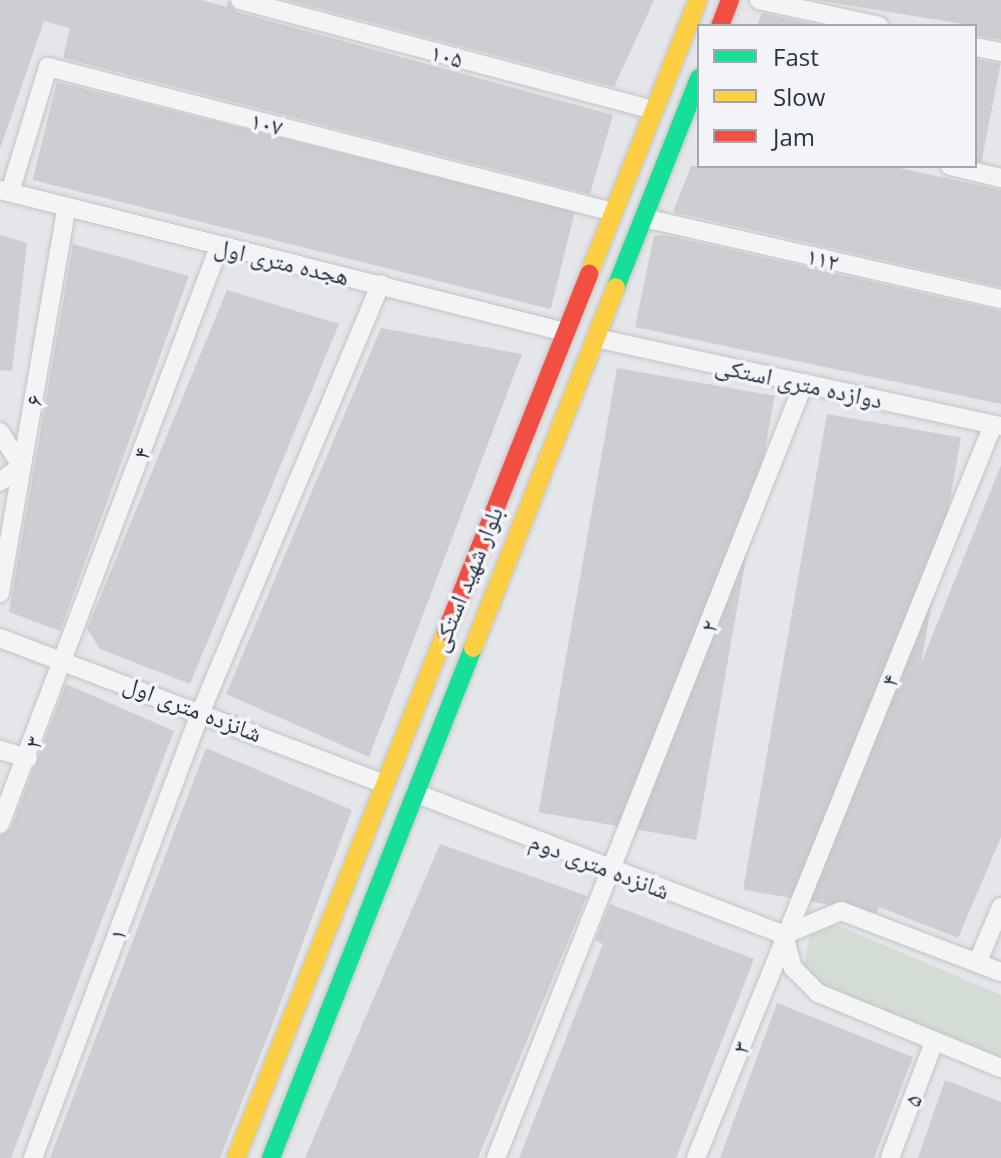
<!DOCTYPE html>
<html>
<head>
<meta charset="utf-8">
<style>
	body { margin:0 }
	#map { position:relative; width:1001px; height:1158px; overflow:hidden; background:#e4e6e9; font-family:"Open Sans","Noto Naskh Arabic",sans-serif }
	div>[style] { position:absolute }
	.green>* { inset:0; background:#d4ddd4 }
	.building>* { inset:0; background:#ccced2; transform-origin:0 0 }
	.roads { filter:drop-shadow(0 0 2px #c2c4c7) drop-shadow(0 0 2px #c2c4c7) }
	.street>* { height:18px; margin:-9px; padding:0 9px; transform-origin:9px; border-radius:9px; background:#f3f4f6 }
	.fast>* { height:18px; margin:-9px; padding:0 9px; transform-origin:9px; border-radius:9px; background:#16e098 }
	.slow>* { height:18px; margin:-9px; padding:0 9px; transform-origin:9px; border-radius:9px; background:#ffcf43 }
	.jam>* { height:18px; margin:-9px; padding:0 9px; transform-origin:9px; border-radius:9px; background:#f24e42 }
	span { translate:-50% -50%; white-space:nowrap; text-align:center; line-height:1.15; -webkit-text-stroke:7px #f2f4f8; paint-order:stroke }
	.street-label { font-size:24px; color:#293244 }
	.legend { position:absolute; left:697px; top:24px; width:280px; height:144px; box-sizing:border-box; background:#f2f4f8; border:2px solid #a2a6b0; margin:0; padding:10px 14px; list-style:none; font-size:24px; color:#293244 }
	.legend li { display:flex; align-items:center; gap:16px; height:40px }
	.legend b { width:40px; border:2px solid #a2a6b0 }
</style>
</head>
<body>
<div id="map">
	<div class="green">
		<i style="clip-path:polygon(837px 925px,1001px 995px,1001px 1069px,802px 976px,810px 934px)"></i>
	</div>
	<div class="building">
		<i style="clip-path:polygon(0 0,201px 0,227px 7px,228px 1px,237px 12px,613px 115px,590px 194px,63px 58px,70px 28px,44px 21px,0 149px)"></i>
		<i style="clip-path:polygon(287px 0,654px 0,614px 87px)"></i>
		<i style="clip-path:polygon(816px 0,1001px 0,1001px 40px,975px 35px,975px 26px)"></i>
		<i style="clip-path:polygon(762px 13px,822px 26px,757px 26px)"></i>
		<i style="left:975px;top:59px;width:26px;height:101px;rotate:11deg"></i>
		<i style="left:57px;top:82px;width:534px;height:101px;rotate:14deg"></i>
		<i style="clip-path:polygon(691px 166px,890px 166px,1001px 190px,1001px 287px,673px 212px)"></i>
		<i style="clip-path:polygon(0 235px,27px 243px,12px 371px,0 370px)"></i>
		<i style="clip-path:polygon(665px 235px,1001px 311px,1001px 404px,635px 327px,654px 236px)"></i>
		<i style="clip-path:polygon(73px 244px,189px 276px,60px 631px,9px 612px)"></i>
		<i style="clip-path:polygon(227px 290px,339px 324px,190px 684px,100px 649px,87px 629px)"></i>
		<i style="clip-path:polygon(381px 328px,522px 354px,369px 757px,226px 694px)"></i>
		<i style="left:617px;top:368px;width:160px;height:451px;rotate:10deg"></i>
		<i style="left:827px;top:414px;width:136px;height:483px;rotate:10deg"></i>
		<i style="clip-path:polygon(1001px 465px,1001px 837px,958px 938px,831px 888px)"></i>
		<i style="clip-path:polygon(66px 684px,174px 731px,11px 1158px,0 1158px,0 836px,11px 828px)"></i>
		<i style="clip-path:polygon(206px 748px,352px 810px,276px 1015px,220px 1158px,50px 1158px)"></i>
		<i style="clip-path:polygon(440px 844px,587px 896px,478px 1158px,305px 1158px)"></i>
		<i style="clip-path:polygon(610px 904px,754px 959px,676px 1158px,519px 1158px,603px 944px,595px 940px)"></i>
		<i style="clip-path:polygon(777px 1003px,913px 1057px,874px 1158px,720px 1158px)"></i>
		<i style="clip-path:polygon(945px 1080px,1001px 1102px,1001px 1158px,918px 1158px)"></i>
	</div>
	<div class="roads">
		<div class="street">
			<i style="left:240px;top:0;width:428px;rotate:14.9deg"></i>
			<i style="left:759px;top:0;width:123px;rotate:12.2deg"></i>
			<i style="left:975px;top:47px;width:26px;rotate:11deg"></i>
			<i style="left:950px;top:166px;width:52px;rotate:13.2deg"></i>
			<i style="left:0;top:190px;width:583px;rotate:14.11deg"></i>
			<i style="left:10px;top:192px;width:131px;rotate:-73.1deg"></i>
			<i style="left:48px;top:67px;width:583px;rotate:14.39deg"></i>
			<i style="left:644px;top:218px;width:366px;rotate:12.8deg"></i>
			<i style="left:596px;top:338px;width:414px;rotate:12.3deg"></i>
			<i style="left:0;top:432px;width:40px;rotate:58deg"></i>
			<i style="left:21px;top:466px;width:26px;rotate:143deg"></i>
			<i style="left:0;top:593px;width:392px;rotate:-80.2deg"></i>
			<i style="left:0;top:638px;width:411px;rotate:20.8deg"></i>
			<i style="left:0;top:750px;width:29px;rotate:16deg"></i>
			<i style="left:415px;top:793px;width:395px;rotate:21deg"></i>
			<i style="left:784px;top:935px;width:62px;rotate:-22.8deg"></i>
			<i style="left:841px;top:911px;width:171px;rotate:20.9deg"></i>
			<i style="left:0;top:824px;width:617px;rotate:-69.22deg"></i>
			<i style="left:784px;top:935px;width:34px;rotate:75deg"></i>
			<i style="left:793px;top:968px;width:35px;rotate:45deg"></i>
			<i style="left:818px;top:993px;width:198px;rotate:22.3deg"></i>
			<i style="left:977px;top:963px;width:61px;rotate:-66.8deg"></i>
			<i style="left:33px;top:1158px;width:480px;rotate:-69.4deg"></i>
			<i style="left:202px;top:709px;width:461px;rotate:-67.2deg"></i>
			<i style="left:496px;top:1158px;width:834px;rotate:-68.33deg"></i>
			<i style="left:696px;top:1158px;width:791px;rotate:-67.94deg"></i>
			<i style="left:890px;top:1158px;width:124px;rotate:-69.2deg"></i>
		</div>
		<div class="fast">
			<i style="left:616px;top:287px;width:225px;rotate:-68.3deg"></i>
			<i style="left:271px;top:1158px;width:549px;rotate:-68.39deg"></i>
		</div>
		<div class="slow">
			<i style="left:589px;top:274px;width:295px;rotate:-68.3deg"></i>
			<i style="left:473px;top:648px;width:388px;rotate:-68.4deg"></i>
			<i style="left:236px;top:1158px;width:566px;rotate:-68.24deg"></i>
		</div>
		<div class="jam">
			<i style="left:720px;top:26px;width:28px;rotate:-69deg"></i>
			<i style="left:446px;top:632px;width:386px;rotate:-68.2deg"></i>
		</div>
	</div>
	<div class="street-label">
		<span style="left:447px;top:55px;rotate:15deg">۱۰۵</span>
		<span style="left:267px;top:123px;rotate:14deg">۱۰۷</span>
		<span style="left:823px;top:258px;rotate:13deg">۱۱۲</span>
		<span style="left:282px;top:261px;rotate:13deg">هجده متری اول</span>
		<span style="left:799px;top:382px;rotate:12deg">دوازده متری استکی</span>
		<span style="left:33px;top:400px;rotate:-80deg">۶</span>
		<span style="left:141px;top:453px;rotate:-69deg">۴</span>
		<span style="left:466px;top:579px;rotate:-68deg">بلوار شهید استکی</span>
		<span style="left:708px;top:626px;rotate:-69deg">۲</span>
		<span style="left:889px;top:680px;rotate:-68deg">۴</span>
		<span style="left:193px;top:708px;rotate:21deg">شانزده متری اول</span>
		<span style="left:33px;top:742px;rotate:-70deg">۳</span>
		<span style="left:600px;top:865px;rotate:21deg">شانزده متری دوم</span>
		<span style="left:117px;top:934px;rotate:-69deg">۱</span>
		<span style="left:740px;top:1047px;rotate:-68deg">۳</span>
		<span style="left:912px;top:1100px;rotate:-69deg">۵</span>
	</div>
	<ul class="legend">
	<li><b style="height:10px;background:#16e098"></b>Fast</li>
	<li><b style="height:10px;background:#ffcf43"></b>Slow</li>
	<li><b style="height:10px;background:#f24e42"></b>Jam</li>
	</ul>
</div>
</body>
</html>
